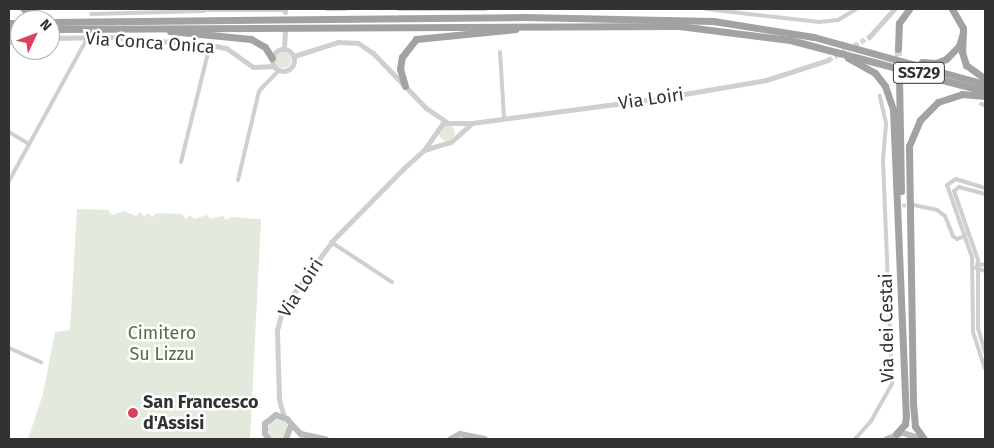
<!DOCTYPE html>
<html>
<head>
<meta charset="utf-8">
<style>
	body { margin:0 }
	#map { position:relative; width:994px; height:448px; overflow:hidden; background:#fff; font-family:"Fira Sans",sans-serif }
	div>[style] { position:absolute }
	.green>* { inset:0; background:#e3e9dc }
	.round { border-radius:50% }
	.minor-tunnel>* { height:4px; margin-top:-2px; transform-origin:0; background:repeating-linear-gradient(90deg,#d6d6d6 0 4px,transparent 0 6px) }
	.tertiary-tunnel>* { height:5px; margin-top:-2.5px; transform-origin:0; background:repeating-linear-gradient(90deg,#d6d6d6 0 5px,transparent 0 7.5px) }
	.trunk-tunnel>* { height:7px; margin-top:-3.5px; transform-origin:0; background:repeating-linear-gradient(90deg,#d6d6d6 0 7px,transparent 0 10.5px) }
	.minor>* { height:4px; margin:-2px; padding:0 2px; transform-origin:2px; border-radius:2px; background:#cfcfcf }
	.tertiary>* { height:5px; margin:-2.5px; padding:0 2.5px; transform-origin:2.5px; border-radius:2.5px; background:#cfcfcf }
	.tertiary>.ring { margin:-2.5px; padding:0; box-sizing:content-box; background:none; border:5px solid #cfcfcf; border-radius:50% }
	.secondary>* { height:5.5px; margin:-2.75px; padding:0 2.75px; transform-origin:2.75px; border-radius:2.75px; background:#bcbcbc }
	.trunk>* { height:7px; margin:-3.5px; padding:0 3.5px; transform-origin:3.5px; border-radius:3.5px; background:#a2a2a2 }
	.dots>* { width:14px; height:14px; translate:-50% -50%; box-sizing:border-box; border:2px solid #fff; border-radius:50% }
	span { translate:-50% -50%; white-space:nowrap; text-align:center; line-height:1.15; -webkit-text-stroke:5px #fff; paint-order:stroke }
	.shield-label span { padding:1px 4px; background:#fff; border:1px solid; border-radius:4px; -webkit-text-stroke-width:0 }
	.shield-label { font-size:16px; color:#323232; font-weight:700 }
	.street-label { font-size:18px; color:#323232 }
	.park-label { font-size:18px; color:#5a6c41 }
	.poi-label { font-size:18px; color:#323232; font-weight:700 }
	.left { translate:0 -50%; text-align:left }
	.frame { position:absolute; inset:0; border:10px solid #323232; pointer-events:none }
	.north { position:absolute; left:10px; top:10px; width:50px; height:50px; box-sizing:border-box; background:#fff; border:1px solid #adadad; border-radius:50%; rotate:47deg; font-size:14px; font-weight:700; line-height:20px; text-align:center; color:#323232 }
	.north::after { content:''; display:block; margin:auto; width:18px; height:22px; background:#dc415c; clip-path:polygon(50% 0,100% 100%,50% 72%,0 100%) }
</style>
</head>
<body>
<div id="map">
	<div class="green">
		<i class="round" style="left:275px;top:52px;width:16px;height:16px"></i>
		<i class="round" style="left:439px;top:125px;width:16px;height:16px"></i>
		<i style="clip-path:polygon(77px 209px,108px 210px,112px 215px,124px 211px,136px 216px,140px 212px,144px 216px,148px 213px,152px 217px,157px 213px,182px 214px,186px 219px,190px 215px,194px 219px,207px 215px,210px 219px,223px 216px,226px 220px,231px 217px,261px 219px,250px 439px,28px 439px,43px 394px,55px 332px,70px 330px)"></i>
		<i class="round" style="left:268px;top:419px;width:20px;height:20px"></i>
	</div>
	<div class="minor-tunnel">
		<i style="left:896px;top:206px;width:16px;rotate:-4deg"></i>
	</div>
	<div class="tertiary-tunnel">
		<i style="left:828px;top:60px;width:47px;rotate:-29.3deg"></i>
	</div>
	<div class="trunk-tunnel">
		<i style="left:898px;top:49px;width:25px;rotate:88deg"></i>
	</div>
	<div class="minor">
		<i style="left:327px;top:9px;width:19px"></i>
		<i style="left:399px;top:9px;width:87px"></i>
		<i style="left:706px;top:9px;width:114px;rotate:6.6deg"></i>
		<i style="left:819px;top:22px;width:19px;rotate:-6deg"></i>
		<i style="left:838px;top:20px;width:21px;rotate:-31deg"></i>
		<i style="left:91px;top:14px;width:113px;rotate:-1.5deg"></i>
		<i style="left:500px;top:52px;width:65px;rotate:86.5deg"></i>
		<i style="left:981px;top:104px;width:4px;rotate:14deg"></i>
		<i style="left:9px;top:132px;width:23px;rotate:31deg"></i>
		<i style="left:181px;top:162px;width:121px;rotate:-76.1deg"></i>
		<i style="left:238px;top:180px;width:91px;rotate:-76.7deg"></i>
		<i style="left:259px;top:91px;width:29px;rotate:-46deg"></i>
		<i style="left:9px;top:181px;width:164px;rotate:-61.3deg"></i>
		<i style="left:985px;top:188px;width:30px;rotate:-163deg"></i>
		<i style="left:956px;top:179px;width:11px;rotate:146deg"></i>
		<i style="left:947px;top:185px;width:76px;rotate:70.9deg"></i>
		<i style="left:972px;top:257px;width:75px;rotate:89.2deg"></i>
		<i style="left:973px;top:332px;width:38px;rotate:72deg"></i>
		<i style="left:985px;top:194px;width:27px;rotate:-165deg"></i>
		<i style="left:959px;top:187px;width:6px;rotate:141deg"></i>
		<i style="left:954px;top:191px;width:73px;rotate:70.8deg"></i>
		<i style="left:978px;top:260px;width:68px;rotate:90deg"></i>
		<i style="left:978px;top:328px;width:26px;rotate:74deg"></i>
		<i style="left:914px;top:205px;width:24px;rotate:12deg"></i>
		<i style="left:937px;top:210px;width:10px;rotate:37deg"></i>
		<i style="left:945px;top:216px;width:22px;rotate:68deg"></i>
		<i style="left:953px;top:236px;width:5px;rotate:37deg"></i>
		<i style="left:957px;top:239px;width:9px;rotate:-21deg"></i>
		<i style="left:331px;top:242px;width:73px;rotate:33.3deg"></i>
		<i style="left:977px;top:264px;width:8px;rotate:7deg"></i>
		<i style="left:976px;top:268px;width:9px;rotate:18deg"></i>
		<i style="left:9px;top:348px;width:35px;rotate:24deg"></i>
		<i style="left:855px;top:439px;width:24px;rotate:-48deg"></i>
		<i style="left:871px;top:421px;width:43px;rotate:-60.4deg"></i>
		<i style="left:892px;top:384px;width:225px;rotate:-92.3deg"></i>
		<i style="left:883px;top:159px;width:36px;rotate:-85deg"></i>
		<i style="left:886px;top:123px;width:28px;rotate:-103deg"></i>
	</div>
	<div class="tertiary">
		<i style="left:205px;top:9px;width:80px"></i>
		<i style="left:285px;top:9px;width:3px;rotate:90deg"></i>
		<i style="left:869px;top:37px;width:38px;rotate:-48deg"></i>
		<i style="left:50px;top:38px;width:61px;rotate:-0.9deg"></i>
		<i style="left:111px;top:37px;width:99px;rotate:4.6deg"></i>
		<i style="left:210px;top:45px;width:16px;rotate:11deg"></i>
		<i style="left:226px;top:48px;width:33px;rotate:35deg"></i>
		<i style="left:253px;top:67px;width:21px;rotate:-3deg"></i>
		<i style="left:9px;top:42px;width:11px;rotate:-5deg"></i>
		<i style="left:284px;top:49px;width:17px;rotate:-87deg"></i>
		<i class="ring" style="left:272px;top:49px;width:17px;height:17px"></i>
		<i style="left:294px;top:56px;width:46px;rotate:-17.7deg"></i>
		<i style="left:338px;top:42px;width:20px;rotate:3deg"></i>
		<i style="left:358px;top:43px;width:18px;rotate:34deg"></i>
		<i style="left:373px;top:53px;width:76px;rotate:46.1deg"></i>
		<i style="left:426px;top:108px;width:25px;rotate:34deg"></i>
		<i style="left:424px;top:150px;width:33px;rotate:-55deg"></i>
		<i style="left:443px;top:123px;width:29px"></i>
		<i style="left:472px;top:123px;width:185px;rotate:-7.5deg"></i>
		<i style="left:655px;top:99px;width:113px;rotate:-9.7deg"></i>
		<i style="left:766px;top:80px;width:65px;rotate:-17.9deg"></i>
		<i style="left:284px;top:417px;width:19px;rotate:-106deg"></i>
		<i style="left:279px;top:399px;width:69px;rotate:-91.7deg"></i>
		<i style="left:277px;top:330px;width:20px;rotate:-75deg"></i>
		<i style="left:282px;top:311px;width:20px;rotate:-57deg"></i>
		<i style="left:293px;top:294px;width:69px;rotate:-53.3deg"></i>
		<i style="left:334px;top:239px;width:100px;rotate:-45.4deg"></i>
		<i style="left:404px;top:168px;width:27px;rotate:-42deg"></i>
		<i style="left:424px;top:150px;width:28px;rotate:-17deg"></i>
		<i style="left:451px;top:142px;width:27px;rotate:-42deg"></i>
	</div>
	<div class="secondary">
		<i style="left:269px;top:439px;width:6px;rotate:-129deg"></i>
		<i style="left:265px;top:434px;width:10px;rotate:-90deg"></i>
		<i style="left:265px;top:424px;width:14px;rotate:-39deg"></i>
		<i style="left:276px;top:415px;width:12px;rotate:20deg"></i>
		<i style="left:287px;top:419px;width:21px;rotate:47deg"></i>
		<i style="left:301px;top:434px;width:25px;rotate:12deg"></i>
		<i style="left:286px;top:439px;width:14px;rotate:-69deg"></i>
		<i style="left:451px;top:439px;width:10px;rotate:-29deg"></i>
		<i style="left:460px;top:434px;width:25px;rotate:11deg"></i>
		<i style="left:887px;top:439px;width:17px;rotate:-21deg"></i>
		<i style="left:903px;top:433px;width:21px;rotate:17deg"></i>
	</div>
	<div class="trunk">
		<i style="left:24px;top:9px;width:25px;rotate:26deg"></i>
		<i style="left:952px;top:9px;width:22px;rotate:60deg"></i>
		<i style="left:963px;top:28px;width:24px;rotate:92deg"></i>
		<i style="left:962px;top:52px;width:14px;rotate:73deg"></i>
		<i style="left:966px;top:65px;width:24px;rotate:36deg"></i>
		<i style="left:50px;top:22px;width:474px;rotate:-0.6deg"></i>
		<i style="left:524px;top:17px;width:189px;rotate:1.2deg"></i>
		<i style="left:713px;top:21px;width:102px;rotate:9deg"></i>
		<i style="left:814px;top:37px;width:177px;rotate:15.4deg"></i>
		<i style="left:9px;top:23px;width:11px"></i>
		<i style="left:50px;top:29px;width:629px;rotate:-0.27deg"></i>
		<i style="left:679px;top:26px;width:112px;rotate:7.2deg"></i>
		<i style="left:790px;top:40px;width:202px;rotate:14.7deg"></i>
		<i style="left:9px;top:30px;width:11px"></i>
		<i style="left:170px;top:31px;width:81px;rotate:5.6deg"></i>
		<i style="left:251px;top:39px;width:16px;rotate:30deg"></i>
		<i style="left:265px;top:47px;width:13px;rotate:58deg"></i>
		<i style="left:898px;top:49px;width:26px;rotate:-88deg"></i>
		<i style="left:899px;top:23px;width:17px;rotate:-54deg"></i>
		<i style="left:848px;top:58px;width:31px;rotate:29deg"></i>
		<i style="left:875px;top:73px;width:16px;rotate:52deg"></i>
		<i style="left:885px;top:86px;width:24px;rotate:71deg"></i>
		<i style="left:893px;top:109px;width:306px;rotate:87.6deg"></i>
		<i style="left:906px;top:415px;width:9px;rotate:96deg"></i>
		<i style="left:905px;top:424px;width:13px;rotate:132deg"></i>
		<i style="left:922px;top:62px;width:14px;rotate:4deg"></i>
		<i style="left:936px;top:63px;width:11px;rotate:-22deg"></i>
		<i style="left:946px;top:59px;width:18px;rotate:-45deg"></i>
		<i style="left:959px;top:46px;width:14px;rotate:-73deg"></i>
		<i style="left:899px;top:76px;width:115px;rotate:89deg"></i>
		<i style="left:405px;top:86px;width:18px;rotate:-106deg"></i>
		<i style="left:400px;top:69px;width:12px;rotate:-81deg"></i>
		<i style="left:402px;top:57px;width:23px;rotate:-52deg"></i>
		<i style="left:416px;top:39px;width:100px;rotate:-5.7deg"></i>
		<i style="left:924px;top:439px;width:16px;rotate:-125deg"></i>
		<i style="left:915px;top:426px;width:23px;rotate:-95deg"></i>
		<i style="left:913px;top:403px;width:257px;rotate:-90.9deg"></i>
		<i style="left:909px;top:146px;width:28px;rotate:-67deg"></i>
		<i style="left:920px;top:120px;width:25px;rotate:-45deg"></i>
		<i style="left:938px;top:102px;width:25px;rotate:-18deg"></i>
		<i style="left:962px;top:94px;width:23px;rotate:5deg"></i>
	</div>
	<div class="dots">
		<i style="left:133px;top:413px;background:#dc415c"></i>
	</div>
	<div class="shield-label">
		<span style="left:919px;top:73px">SS729</span>
	</div>
	<div class="street-label">
		<span style="left:150px;top:43px;rotate:4deg">Via Conca Onica</span>
		<span style="left:651px;top:99px;rotate:-8deg">Via Loiri</span>
		<span style="left:301px;top:288px;rotate:-57deg">Via Loiri</span>
		<span style="left:887px;top:328px;rotate:-91deg">Via dei Cestai</span>
	</div>
	<div class="park-label">
		<span style="left:162px;top:344px">Cimitero<br>Su Lizzu</span>
	</div>
	<div class="poi-label">
		<span class="left" style="left:143px;top:413px">San Francesco<br>d'Assisi</span>
	</div>
	<div class="frame"></div>
	<div class="north">N</div>
</div>
</body>
</html>
